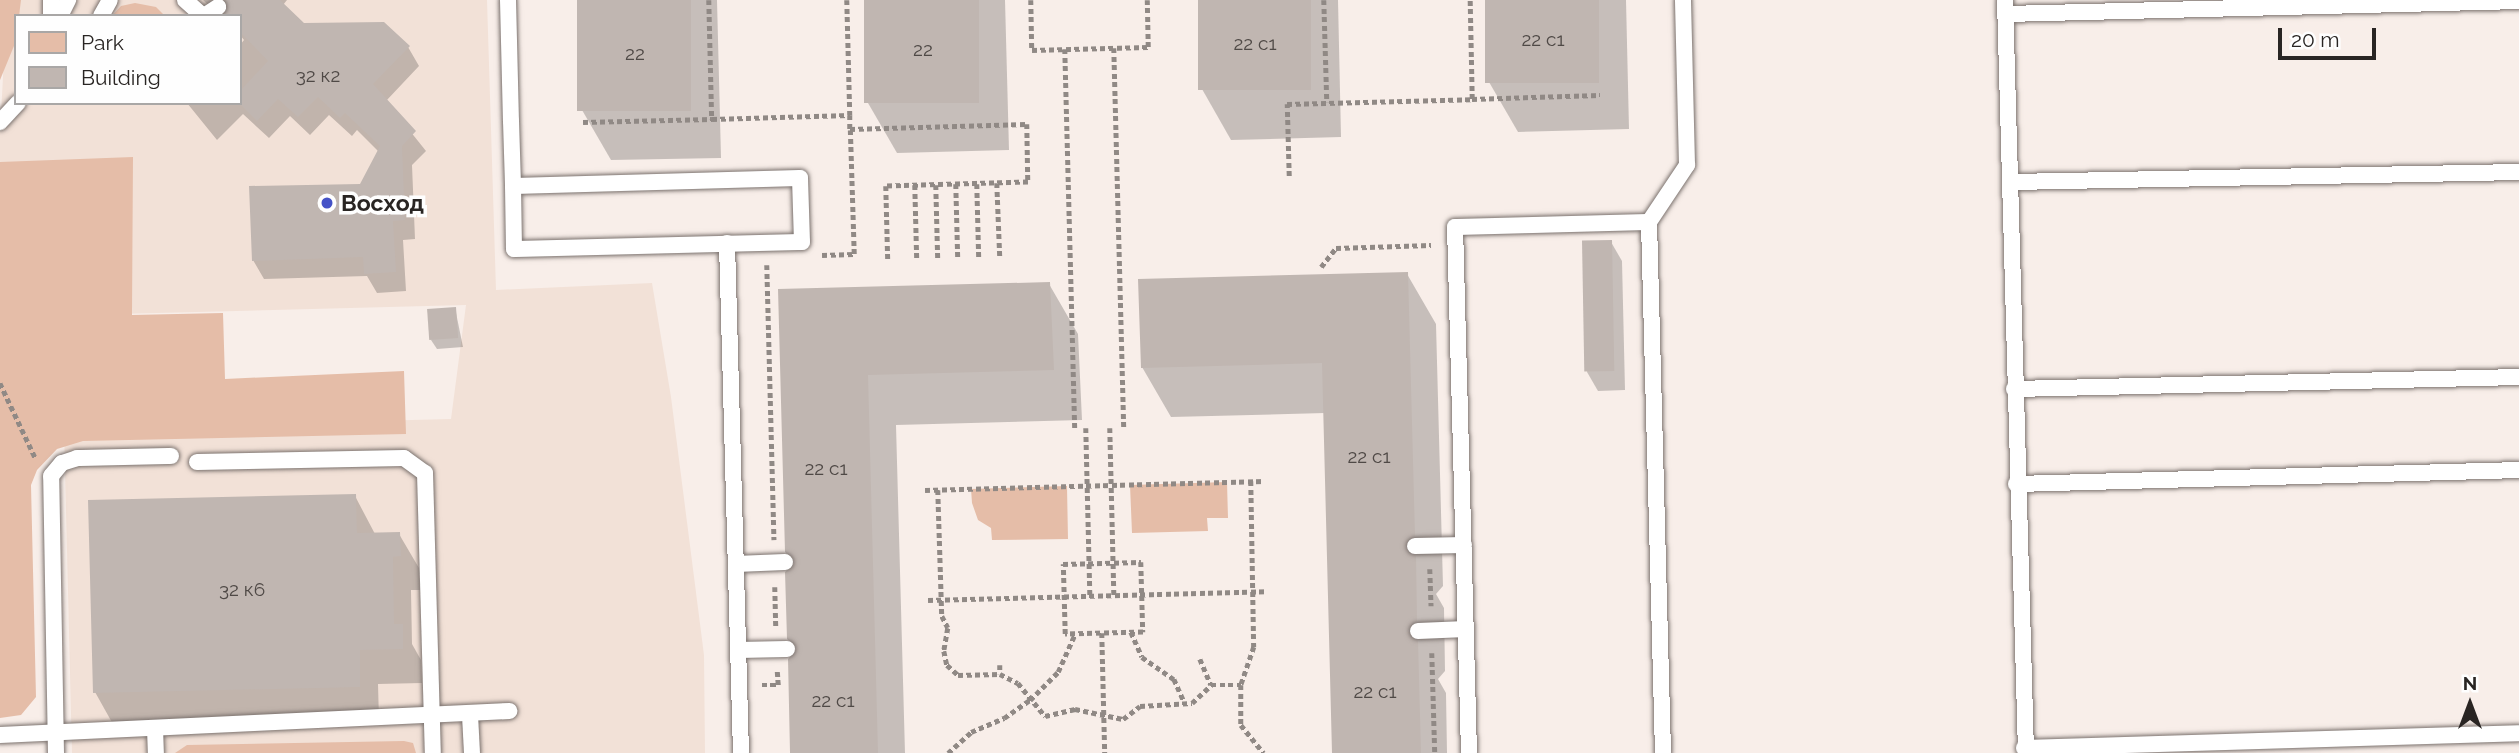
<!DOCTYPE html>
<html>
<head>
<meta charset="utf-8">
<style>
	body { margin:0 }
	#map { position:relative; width:2519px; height:753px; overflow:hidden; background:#f8eee9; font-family:Raleway,sans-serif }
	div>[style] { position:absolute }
	.built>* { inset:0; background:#f2e1d7 }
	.green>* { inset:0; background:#e5bda8 }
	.shadow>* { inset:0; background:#0003 }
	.building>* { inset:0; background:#c0b6b1; transform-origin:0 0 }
	.path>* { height:4.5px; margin-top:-2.25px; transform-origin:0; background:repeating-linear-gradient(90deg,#908985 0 5px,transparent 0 8.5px) }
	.roads { filter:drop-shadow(0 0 2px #7b726e) drop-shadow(0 0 2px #7b726e) }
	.service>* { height:16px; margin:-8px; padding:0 8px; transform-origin:8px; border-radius:8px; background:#fff }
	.dots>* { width:19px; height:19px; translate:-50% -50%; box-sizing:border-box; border:4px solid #fefefe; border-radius:50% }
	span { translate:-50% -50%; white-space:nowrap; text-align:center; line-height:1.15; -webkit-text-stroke:7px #fefefe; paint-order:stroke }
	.number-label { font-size:19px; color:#4f4946 }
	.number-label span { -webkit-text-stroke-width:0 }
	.poi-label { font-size:23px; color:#292523; font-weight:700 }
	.left { translate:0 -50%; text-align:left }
	.legend { position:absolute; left:14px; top:14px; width:228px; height:91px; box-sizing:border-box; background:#fefefe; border:2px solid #a9a7a6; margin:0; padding:9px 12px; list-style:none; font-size:21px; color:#292523 }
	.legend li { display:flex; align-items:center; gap:14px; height:35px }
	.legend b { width:35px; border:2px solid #a9a7a6 }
	.north { position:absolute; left:2435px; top:669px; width:70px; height:70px; -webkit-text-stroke:5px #fefefe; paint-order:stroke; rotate:0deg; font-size:19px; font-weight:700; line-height:28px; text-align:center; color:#292523 }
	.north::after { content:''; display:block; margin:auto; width:24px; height:32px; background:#292523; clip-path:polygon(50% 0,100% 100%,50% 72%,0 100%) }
	.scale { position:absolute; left:2278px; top:28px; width:98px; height:32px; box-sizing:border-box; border:4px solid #292523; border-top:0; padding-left:9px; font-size:21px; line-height:24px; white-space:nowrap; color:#292523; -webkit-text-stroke:5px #fefefe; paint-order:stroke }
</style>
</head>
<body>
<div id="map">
	<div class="built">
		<i style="clip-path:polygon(evenodd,7px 0,487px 0,496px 290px,652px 283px,671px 397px,704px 655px,705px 753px,72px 753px,64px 429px,451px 419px,466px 305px,0 317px,0 134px,7px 0,16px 16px,240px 16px,240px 103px,16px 103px,16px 16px)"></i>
	</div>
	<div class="green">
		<i style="clip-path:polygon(0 0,21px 0,16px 41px,0 80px)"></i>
		<i style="clip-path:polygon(135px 3px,156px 7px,165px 16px,112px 16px,121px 6px)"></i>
		<i style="clip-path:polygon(133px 157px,132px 315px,223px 313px,225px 379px,404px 371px,406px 434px,83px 441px,57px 449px,37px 470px,31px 485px,36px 697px,21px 715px,0 718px,0 162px)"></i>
		<i style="clip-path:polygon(1227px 482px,1228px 518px,1207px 518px,1208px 531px,1132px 533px,1130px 485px)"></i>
		<i style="clip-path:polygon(1067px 486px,1068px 539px,992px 540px,991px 528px,978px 520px,972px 503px,971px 489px)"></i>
		<i style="clip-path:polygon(404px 741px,413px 743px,416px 753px,175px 753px,187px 745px)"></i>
	</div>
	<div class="shadow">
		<i style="clip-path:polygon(203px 0,287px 0,283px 5px,304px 25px,408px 47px,419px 66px,386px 101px,426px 151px,412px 165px,415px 239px,403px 240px,406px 291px,377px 293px,367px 276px,264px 279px,253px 260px,361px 186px,379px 152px,357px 130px,352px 136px,329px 115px,310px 135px,290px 116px,269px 138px,243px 114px,217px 140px,187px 103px,240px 103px,240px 45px,244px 40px,240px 35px,240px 16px,220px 16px)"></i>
		<i style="clip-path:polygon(579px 0,717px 0,721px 158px,611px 160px,582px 110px)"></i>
		<i style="clip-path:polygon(866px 0,1005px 0,1009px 150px,897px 153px,868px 103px)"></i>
		<i style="clip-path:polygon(1199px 0,1338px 0,1341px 137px,1231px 140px,1202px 89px)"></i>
		<i style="clip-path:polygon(1486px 0,1626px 0,1629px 129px,1518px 132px,1489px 82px)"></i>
		<i style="clip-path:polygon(1611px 242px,1622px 261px,1625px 390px,1598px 391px,1587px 372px)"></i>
		<i style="clip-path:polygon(1407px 274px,1436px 324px,1443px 586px,1436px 594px,1444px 608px,1445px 671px,1438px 679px,1446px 693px,1447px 753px,1334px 753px,1325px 413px,1171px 417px,1142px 367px)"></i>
		<i style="clip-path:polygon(1049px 284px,1078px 334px,1082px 420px,896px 425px,905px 753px,792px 753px,797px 652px,789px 638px,795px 566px,786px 551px,779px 291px)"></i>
		<i style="clip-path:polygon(455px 308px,463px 347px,437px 349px,431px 340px)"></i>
		<i style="clip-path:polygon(355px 496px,375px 534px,399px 534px,419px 568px,420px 590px,411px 590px,412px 644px,421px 660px,422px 683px,378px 684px,379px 720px,114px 726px,95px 692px)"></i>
	</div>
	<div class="building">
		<i style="clip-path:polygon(226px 0,280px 0,304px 23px,384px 22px,410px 46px,373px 84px,416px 131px,402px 146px,405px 220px,393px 221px,396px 272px,364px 274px,363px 257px,252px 261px,249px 186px,360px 184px,380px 146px,345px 113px,340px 118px,318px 97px,298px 117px,278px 99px,257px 121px,240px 104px,240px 91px,268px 61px,240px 32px,240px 16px,225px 15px)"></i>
		<i style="left:577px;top:0;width:114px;height:111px"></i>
		<i style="left:864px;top:0;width:115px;height:103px"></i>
		<i style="left:1198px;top:0;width:113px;height:90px"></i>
		<i style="left:1485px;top:0;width:114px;height:83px"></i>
		<i style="left:1612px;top:240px;width:131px;height:30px;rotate:89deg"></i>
		<i style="clip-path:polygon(1408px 272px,1415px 536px,1405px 547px,1416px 556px,1417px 621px,1408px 631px,1418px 641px,1421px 753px,1332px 753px,1322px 363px,1141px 368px,1138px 279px)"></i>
		<i style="clip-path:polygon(1050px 282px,1054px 370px,868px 375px,878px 753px,790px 753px,788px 659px,797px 648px,787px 639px,785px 572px,795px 562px,785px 552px,778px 289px)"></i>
		<i style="left:456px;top:307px;width:31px;height:29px;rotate:86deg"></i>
		<i style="clip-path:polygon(356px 494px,357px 533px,400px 532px,401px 556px,393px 557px,394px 624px,403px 624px,403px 649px,360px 650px,360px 687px,93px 693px,88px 500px)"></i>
	</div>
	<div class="path">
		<i style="left:709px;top:0;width:119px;rotate:88.6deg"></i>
		<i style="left:712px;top:119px;width:138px;rotate:-1.7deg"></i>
		<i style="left:850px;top:115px;width:14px;rotate:90deg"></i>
		<i style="left:850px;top:129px;width:177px;rotate:-1.6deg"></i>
		<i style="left:1027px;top:124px;width:58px;rotate:89deg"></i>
		<i style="left:1028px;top:182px;width:142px;rotate:178.4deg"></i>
		<i style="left:886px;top:186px;width:74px;rotate:88.5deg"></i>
		<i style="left:847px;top:0;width:115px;rotate:88.5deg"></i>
		<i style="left:1031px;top:0;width:50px;rotate:88.9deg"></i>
		<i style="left:1032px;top:50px;width:116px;rotate:-1.5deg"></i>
		<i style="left:1148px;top:47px;width:47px;rotate:-91.2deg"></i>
		<i style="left:1324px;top:0;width:102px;rotate:88.3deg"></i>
		<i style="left:1114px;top:48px;width:379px;rotate:88.5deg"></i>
		<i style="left:1065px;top:49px;width:379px;rotate:88.5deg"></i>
		<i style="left:1472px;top:99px;width:128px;rotate:-1.8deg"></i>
		<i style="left:583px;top:122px;width:129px;rotate:-1.3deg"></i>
		<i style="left:1289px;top:176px;width:72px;rotate:-91.6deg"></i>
		<i style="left:1287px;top:104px;width:185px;rotate:-1.5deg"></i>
		<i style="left:1472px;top:99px;width:99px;rotate:-91.2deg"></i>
		<i style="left:997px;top:183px;width:76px;rotate:87.7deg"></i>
		<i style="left:956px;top:184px;width:75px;rotate:88.5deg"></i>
		<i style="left:977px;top:184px;width:75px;rotate:88.5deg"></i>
		<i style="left:915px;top:185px;width:74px;rotate:88.5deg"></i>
		<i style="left:936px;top:185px;width:74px;rotate:88.5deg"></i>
		<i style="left:822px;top:255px;width:32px;rotate:-2deg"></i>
		<i style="left:854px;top:254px;width:124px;rotate:-91.8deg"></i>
		<i style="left:767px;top:265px;width:275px;rotate:88.5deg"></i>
		<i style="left:1321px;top:267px;width:24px;rotate:-52deg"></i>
		<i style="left:1336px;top:248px;width:95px;rotate:-1.8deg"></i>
		<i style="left:0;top:383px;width:82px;rotate:64.7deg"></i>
		<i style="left:1086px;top:428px;width:168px;rotate:88.6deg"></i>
		<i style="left:1110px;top:428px;width:167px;rotate:88.6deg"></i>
		<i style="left:1251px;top:481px;width:166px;rotate:89deg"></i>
		<i style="left:1254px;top:647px;width:40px;rotate:108.9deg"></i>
		<i style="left:1241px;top:685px;width:40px;rotate:90deg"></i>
		<i style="left:1241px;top:725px;width:36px;rotate:51deg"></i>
		<i style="left:925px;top:490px;width:340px;rotate:-1.5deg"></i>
		<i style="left:938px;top:490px;width:126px;rotate:88.2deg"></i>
		<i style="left:942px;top:616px;width:13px;rotate:63deg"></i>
		<i style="left:948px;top:628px;width:23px;rotate:100deg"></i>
		<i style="left:944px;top:651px;width:14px;rotate:78deg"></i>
		<i style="left:947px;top:665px;width:15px;rotate:42deg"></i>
		<i style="left:958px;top:675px;width:42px;rotate:-1.4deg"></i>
		<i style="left:1000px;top:674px;width:20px;rotate:27deg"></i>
		<i style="left:1018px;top:683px;width:43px;rotate:50.7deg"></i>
		<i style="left:1045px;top:716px;width:31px;rotate:-13deg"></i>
		<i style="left:1075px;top:709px;width:49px;rotate:11.8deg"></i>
		<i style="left:1123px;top:719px;width:21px;rotate:-37deg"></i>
		<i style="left:1140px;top:706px;width:52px;rotate:-3.3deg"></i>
		<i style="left:1192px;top:703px;width:26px;rotate:-43deg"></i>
		<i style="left:1211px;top:685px;width:30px"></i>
		<i style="left:1141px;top:562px;width:70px;rotate:88.4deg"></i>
		<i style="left:1143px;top:632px;width:78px;rotate:178.5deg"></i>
		<i style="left:1065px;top:634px;width:70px;rotate:-91.6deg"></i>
		<i style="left:1063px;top:564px;width:78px;rotate:-1.5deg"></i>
		<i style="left:1430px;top:569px;width:37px;rotate:88deg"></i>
		<i style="left:775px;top:587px;width:40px;rotate:88.6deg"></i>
		<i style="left:928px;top:600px;width:339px;rotate:-1.5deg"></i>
		<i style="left:1131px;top:632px;width:27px;rotate:66deg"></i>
		<i style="left:1142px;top:657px;width:39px;rotate:35deg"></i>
		<i style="left:1174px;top:679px;width:27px;rotate:66deg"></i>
		<i style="left:1102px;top:633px;width:120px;rotate:88.6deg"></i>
		<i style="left:1432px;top:653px;width:100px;rotate:88.3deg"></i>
		<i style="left:1200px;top:659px;width:28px;rotate:67deg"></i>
		<i style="left:1000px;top:665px;width:9px;rotate:90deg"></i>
		<i style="left:762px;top:685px;width:16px"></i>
		<i style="left:778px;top:685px;width:14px;rotate:-94deg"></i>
		<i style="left:948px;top:753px;width:31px;rotate:-42deg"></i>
		<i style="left:971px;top:732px;width:36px;rotate:-23deg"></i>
		<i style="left:1004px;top:718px;width:32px;rotate:-35deg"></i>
		<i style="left:1030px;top:700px;width:40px;rotate:-45deg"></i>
		<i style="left:1058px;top:672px;width:42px;rotate:-65.9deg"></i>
	</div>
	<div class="roads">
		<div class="service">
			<i style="left:51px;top:0;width:16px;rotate:90deg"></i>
			<i style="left:185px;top:0;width:24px;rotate:42deg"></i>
			<i style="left:508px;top:0;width:121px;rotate:88.6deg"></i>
			<i style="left:511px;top:121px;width:65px;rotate:88.2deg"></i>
			<i style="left:513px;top:186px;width:63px;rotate:89.1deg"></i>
			<i style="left:514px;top:249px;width:288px;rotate:-1.4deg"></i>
			<i style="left:802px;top:242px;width:64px;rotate:-91.8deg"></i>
			<i style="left:800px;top:178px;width:287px;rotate:178.4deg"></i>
			<i style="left:2005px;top:0;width:753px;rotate:88.4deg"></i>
			<i style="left:2006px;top:14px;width:513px;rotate:-1.45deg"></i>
			<i style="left:60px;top:16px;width:18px;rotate:-63deg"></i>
			<i style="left:101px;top:16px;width:18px;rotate:-61deg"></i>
			<i style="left:204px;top:16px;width:17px;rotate:-33deg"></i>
			<i style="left:0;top:122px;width:26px;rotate:-47deg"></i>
			<i style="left:2012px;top:182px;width:507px;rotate:-1.13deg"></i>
			<i style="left:1649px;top:222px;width:69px;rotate:-56.3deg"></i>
			<i style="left:1687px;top:165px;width:165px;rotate:-91.4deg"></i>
			<i style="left:727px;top:243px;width:510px;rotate:88.43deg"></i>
			<i style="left:2014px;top:389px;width:505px;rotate:-1.36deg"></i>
			<i style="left:197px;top:462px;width:207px;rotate:-1.1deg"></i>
			<i style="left:404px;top:458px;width:26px;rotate:36deg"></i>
			<i style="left:425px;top:473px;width:280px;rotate:88.4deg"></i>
			<i style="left:2016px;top:484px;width:503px;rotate:-1.59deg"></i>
			<i style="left:1415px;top:546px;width:49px;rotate:-1.2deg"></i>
			<i style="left:736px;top:564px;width:49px;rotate:-2.3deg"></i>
			<i style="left:1418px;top:631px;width:48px;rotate:-2.4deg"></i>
			<i style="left:738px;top:650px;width:49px;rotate:-1.2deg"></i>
			<i style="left:470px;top:715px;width:38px;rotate:87deg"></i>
			<i style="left:155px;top:728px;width:25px;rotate:88deg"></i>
			<i style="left:0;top:735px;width:510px;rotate:-2.7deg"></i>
			<i style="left:2024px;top:748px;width:495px;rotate:-1.7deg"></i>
			<i style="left:56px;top:753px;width:277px;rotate:-91deg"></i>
			<i style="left:51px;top:476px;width:17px;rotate:-50deg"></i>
			<i style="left:62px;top:463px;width:16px;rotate:-18deg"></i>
			<i style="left:77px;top:458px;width:94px;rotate:-1.2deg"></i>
			<i style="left:1469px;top:753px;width:526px;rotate:-91.52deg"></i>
			<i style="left:1455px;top:227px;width:194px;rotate:-1.5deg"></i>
			<i style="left:1649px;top:222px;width:531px;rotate:88.49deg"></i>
		</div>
	</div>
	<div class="dots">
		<i style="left:327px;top:203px;background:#4552c7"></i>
	</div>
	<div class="number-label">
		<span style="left:1543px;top:40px">22 с1</span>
		<span style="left:1255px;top:44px">22 с1</span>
		<span style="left:923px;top:50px">22</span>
		<span style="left:635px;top:54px">22</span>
		<span style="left:318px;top:76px">32 к2</span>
		<span style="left:1369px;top:457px">22 с1</span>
		<span style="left:826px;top:469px">22 с1</span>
		<span style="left:242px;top:590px">32 к6</span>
		<span style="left:1375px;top:692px">22 с1</span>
		<span style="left:833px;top:701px">22 с1</span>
	</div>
	<div class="poi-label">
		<span class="left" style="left:341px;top:203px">Восход</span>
	</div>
	<ul class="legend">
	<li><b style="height:19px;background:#e5bda8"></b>Park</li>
	<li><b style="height:19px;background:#c0b6b1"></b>Building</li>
	</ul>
	<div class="north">N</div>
	<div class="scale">20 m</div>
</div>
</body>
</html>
